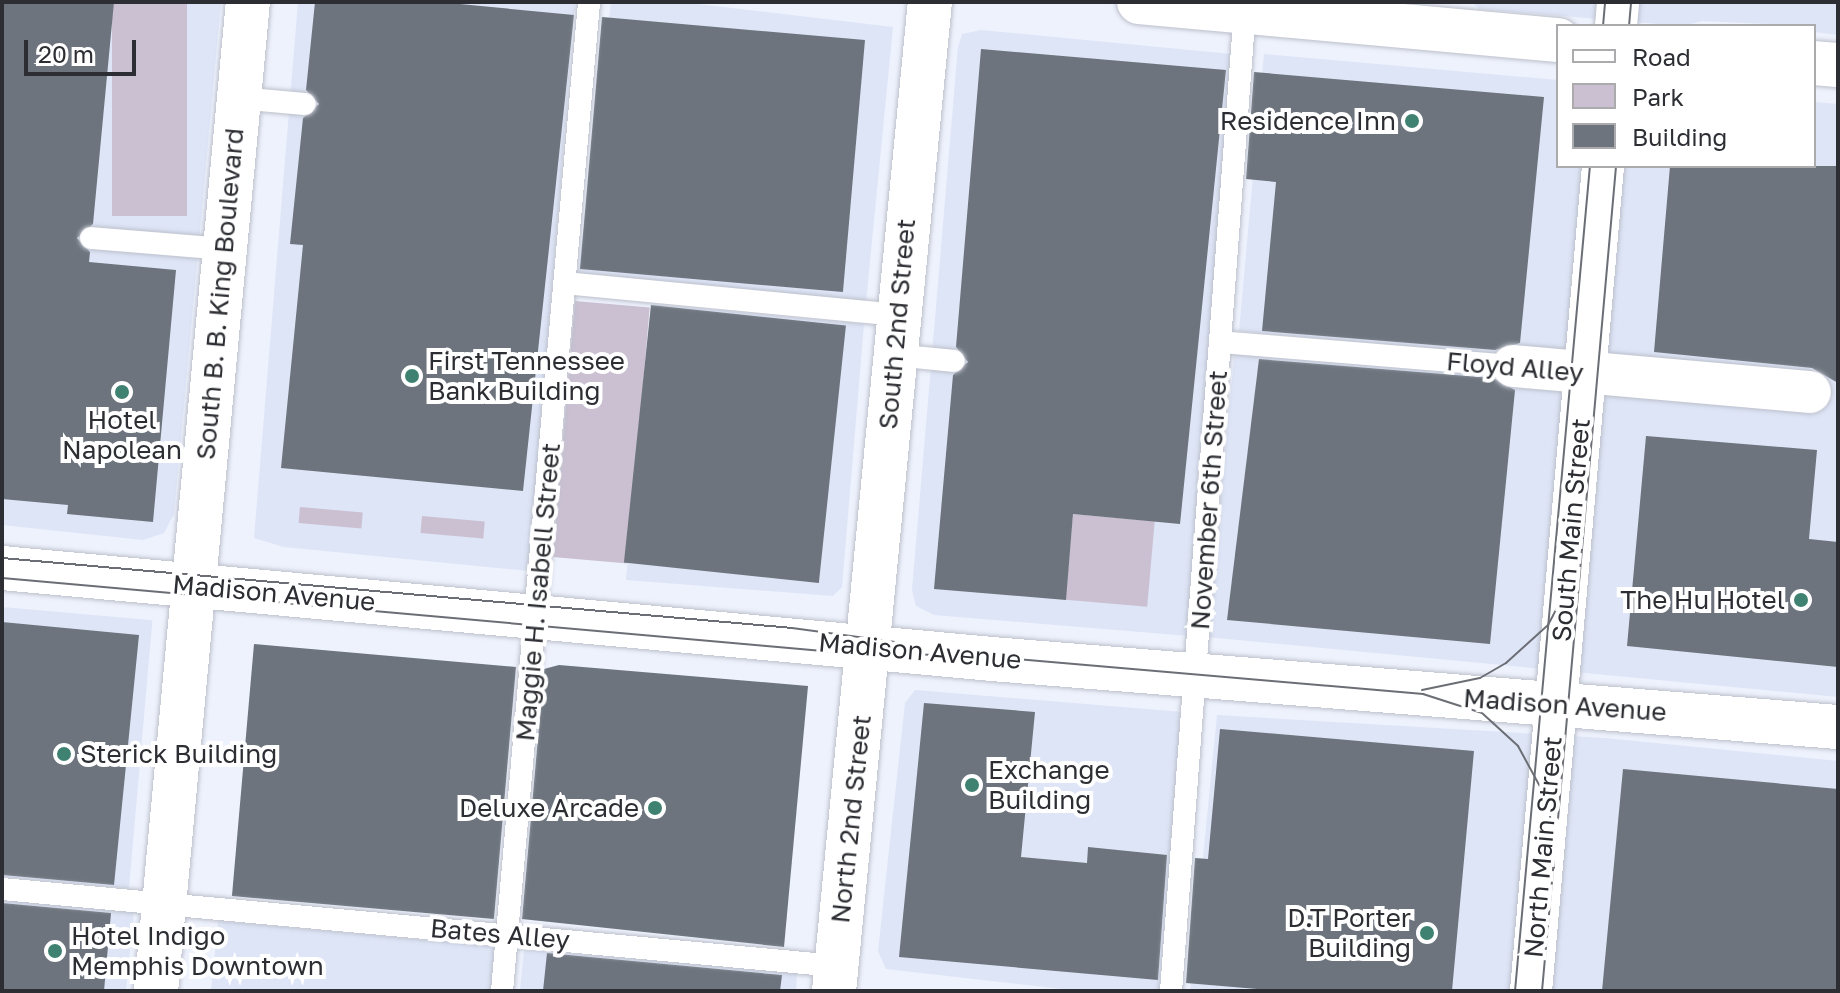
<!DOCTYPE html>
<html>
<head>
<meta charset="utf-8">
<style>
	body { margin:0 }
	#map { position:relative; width:1840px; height:993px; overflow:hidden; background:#eef2fd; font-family:"Golos Text",sans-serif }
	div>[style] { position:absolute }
	.built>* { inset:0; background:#dee5f7; transform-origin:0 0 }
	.green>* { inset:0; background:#cac0d2; transform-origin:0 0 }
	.building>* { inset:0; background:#6d747d; transform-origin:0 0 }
	.roads { filter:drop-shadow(0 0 2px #bcc0cb) drop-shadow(0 0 2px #bcc0cb) }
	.lane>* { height:22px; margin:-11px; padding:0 11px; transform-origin:11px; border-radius:11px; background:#fff }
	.street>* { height:42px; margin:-21px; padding:0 21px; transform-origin:21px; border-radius:21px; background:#fff }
	.secondary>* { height:44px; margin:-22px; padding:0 22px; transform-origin:22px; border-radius:22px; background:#fff }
	.tram>* { height:2px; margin:-1px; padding:0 1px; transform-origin:1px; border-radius:1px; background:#6c6e75 }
	.dots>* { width:22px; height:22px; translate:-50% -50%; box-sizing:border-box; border:4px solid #fff; border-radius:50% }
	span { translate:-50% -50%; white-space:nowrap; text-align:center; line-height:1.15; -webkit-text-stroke:8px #fff; paint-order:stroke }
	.poi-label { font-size:26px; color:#2d2e33 }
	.right { translate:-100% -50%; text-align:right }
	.left { translate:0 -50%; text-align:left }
	.street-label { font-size:26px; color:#2d2e33 }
	.frame { position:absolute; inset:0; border:4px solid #2d2e33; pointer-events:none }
	.legend { position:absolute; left:1556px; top:24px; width:260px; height:144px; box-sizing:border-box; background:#fff; border:2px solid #ababad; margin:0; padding:10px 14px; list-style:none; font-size:24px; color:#2d2e33 }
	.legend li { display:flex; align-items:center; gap:16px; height:40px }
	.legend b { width:40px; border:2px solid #ababad }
	.scale { position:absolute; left:24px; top:40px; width:112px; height:36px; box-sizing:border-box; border:4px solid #2d2e33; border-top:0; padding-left:10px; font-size:24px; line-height:28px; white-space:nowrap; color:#2d2e33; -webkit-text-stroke:6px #fff; paint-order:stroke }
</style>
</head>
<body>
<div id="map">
	<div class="built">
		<i style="clip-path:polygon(2px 2px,221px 2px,174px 514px,164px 533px,143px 540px,2px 525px)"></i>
		<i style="clip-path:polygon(298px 2px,575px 2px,529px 571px,284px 547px,254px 538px)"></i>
		<i style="clip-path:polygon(611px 2px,680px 2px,893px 27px,866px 302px,578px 275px)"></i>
		<i style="clip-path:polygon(1472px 2px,1838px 2px,1838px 35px,1814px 32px,1814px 26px,1702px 21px,1683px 26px,1479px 9px)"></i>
		<i style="clip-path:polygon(981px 30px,1231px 54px,1189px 636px,934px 615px,916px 606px,912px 590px,958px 47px,962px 34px)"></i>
		<i style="clip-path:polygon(1264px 54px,1558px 80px,1558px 166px,1814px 166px,1814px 102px,1838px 104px,1838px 697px,1207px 637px,1235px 347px,1513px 357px,1239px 331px)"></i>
		<i style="clip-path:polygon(651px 304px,864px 324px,842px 587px,833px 596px,626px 580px)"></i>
		<i style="left:2px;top:607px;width:151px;height:269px;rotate:5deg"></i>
		<i style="clip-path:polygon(915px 690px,1183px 712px,1159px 991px,1081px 991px,886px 969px,878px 951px,905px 703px)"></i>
		<i style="clip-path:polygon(1217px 715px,1605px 738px,1838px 761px,1838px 991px,1190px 991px)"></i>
		<i style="clip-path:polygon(2px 898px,134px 911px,126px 991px,2px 991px)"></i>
		<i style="clip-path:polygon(218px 921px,499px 947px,494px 991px,211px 991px)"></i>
		<i style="clip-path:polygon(524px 950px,797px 972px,796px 991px,520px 991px)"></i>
	</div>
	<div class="green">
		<i style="left:112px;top:2px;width:75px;height:214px"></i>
		<i style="left:575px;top:301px;width:75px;height:257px;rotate:5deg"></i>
		<i style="left:300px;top:507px;width:63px;height:16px;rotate:5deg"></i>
		<i style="left:1073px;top:514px;width:82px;height:86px;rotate:5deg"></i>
		<i style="left:422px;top:516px;width:63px;height:17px;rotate:5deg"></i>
	</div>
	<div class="building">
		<i style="clip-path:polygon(2px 2px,114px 2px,93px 224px,77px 238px,90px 252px,89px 262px,176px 270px,153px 522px,67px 514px,68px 505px,2px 499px)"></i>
		<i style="clip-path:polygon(315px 2px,439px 2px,574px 15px,523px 491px,281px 468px,303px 245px,290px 244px,303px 118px,319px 104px,306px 90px)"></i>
		<i style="left:602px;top:17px;width:264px;height:253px;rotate:5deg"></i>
		<i style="clip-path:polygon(981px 49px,1226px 70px,1180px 524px,1073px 514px,1066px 600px,934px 589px,953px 375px,968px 362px,956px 347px)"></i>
		<i style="clip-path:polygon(1254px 72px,1544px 97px,1520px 343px,1495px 350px,1262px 331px,1276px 182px,1246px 179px)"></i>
		<i style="clip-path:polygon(1670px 166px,1838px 166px,1838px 383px,1812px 368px,1654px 352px)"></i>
		<i style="left:651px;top:305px;width:196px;height:259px;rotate:6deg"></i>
		<i style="clip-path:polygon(1259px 359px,1493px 378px,1515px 390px,1490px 644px,1227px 620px)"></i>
		<i style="clip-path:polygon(1646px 436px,1817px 450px,1809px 539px,1838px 542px,1838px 667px,1627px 646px)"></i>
		<i style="clip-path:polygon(2px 622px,139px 635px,114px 885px,2px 875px)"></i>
		<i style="left:254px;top:644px;width:263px;height:253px;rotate:5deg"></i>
		<i style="clip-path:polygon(559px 665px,808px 686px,784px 947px,522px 919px,544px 669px)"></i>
		<i style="clip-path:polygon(924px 703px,1035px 712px,1021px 857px,1087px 863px,1088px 847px,1167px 855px,1158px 980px,899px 957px)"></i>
		<i style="clip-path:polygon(1220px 729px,1474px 751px,1452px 991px,1280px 991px,1186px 983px,1195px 858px,1208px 859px)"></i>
		<i style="clip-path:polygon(1623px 769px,1838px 789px,1838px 991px,1602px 991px)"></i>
		<i style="clip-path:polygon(2px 903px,111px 913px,104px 991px,2px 991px)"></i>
		<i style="clip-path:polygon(547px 953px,782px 975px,780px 991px,543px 991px)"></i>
	</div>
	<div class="roads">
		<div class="lane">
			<i style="left:238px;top:98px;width:67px;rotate:5.1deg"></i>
			<i style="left:91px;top:238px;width:133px;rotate:4.7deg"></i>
			<i style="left:565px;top:283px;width:334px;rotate:5.5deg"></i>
			<i style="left:1220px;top:342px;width:294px;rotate:4.7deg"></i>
			<i style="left:894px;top:355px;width:60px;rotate:5.7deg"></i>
			<i style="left:2px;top:889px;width:838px;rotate:5.27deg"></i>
			<i style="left:502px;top:991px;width:993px;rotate:-84.97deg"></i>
			<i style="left:1171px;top:991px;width:984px;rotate:-85.69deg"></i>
		</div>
		<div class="street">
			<i style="left:1616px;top:26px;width:24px;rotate:-85deg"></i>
			<i style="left:1513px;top:366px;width:298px;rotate:5deg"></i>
			<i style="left:1531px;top:991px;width:828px;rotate:-85.01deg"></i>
		</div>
		<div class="secondary">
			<i style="left:1139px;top:2px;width:421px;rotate:5.2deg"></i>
			<i style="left:1814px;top:63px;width:24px;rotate:5deg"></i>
			<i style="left:2px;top:568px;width:994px;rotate:5.25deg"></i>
			<i style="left:992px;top:659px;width:849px;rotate:4.6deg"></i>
			<i style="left:156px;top:991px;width:993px;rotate:-84.69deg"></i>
			<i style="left:834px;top:991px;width:994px;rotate:-84.46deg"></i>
		</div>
	</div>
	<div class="tram">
		<i style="left:1603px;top:26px;width:24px;rotate:-85deg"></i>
		<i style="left:1629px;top:26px;width:24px;rotate:-85deg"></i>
		<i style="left:2px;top:558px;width:793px;rotate:5.06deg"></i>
		<i style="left:792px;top:628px;width:126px;rotate:7.7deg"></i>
		<i style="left:2px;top:578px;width:824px;rotate:5.08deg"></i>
		<i style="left:823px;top:651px;width:170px;rotate:2deg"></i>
		<i style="left:993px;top:657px;width:432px;rotate:4.9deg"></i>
		<i style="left:1423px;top:694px;width:62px;rotate:17.9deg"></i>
		<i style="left:1482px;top:713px;width:49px;rotate:42.5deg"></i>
		<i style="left:1518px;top:746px;width:65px;rotate:61.5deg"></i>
		<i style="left:1549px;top:803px;width:65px;rotate:85.6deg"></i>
		<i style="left:1422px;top:690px;width:59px;rotate:-11.7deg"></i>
		<i style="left:1480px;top:678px;width:30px;rotate:-30deg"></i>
		<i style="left:1506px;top:663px;width:57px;rotate:-42.1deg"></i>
		<i style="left:1548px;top:625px;width:58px;rotate:-62.1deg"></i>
		<i style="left:1558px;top:819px;width:656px;rotate:-84.92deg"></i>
		<i style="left:1515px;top:991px;width:828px;rotate:-84.81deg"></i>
		<i style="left:1542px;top:991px;width:133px;rotate:-84.8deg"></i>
	</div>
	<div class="dots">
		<i style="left:1412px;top:121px;background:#408271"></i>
		<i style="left:412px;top:376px;background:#408271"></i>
		<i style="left:122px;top:392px;background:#408271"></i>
		<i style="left:1801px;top:600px;background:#408271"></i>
		<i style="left:64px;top:754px;background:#408271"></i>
		<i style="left:972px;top:785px;background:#408271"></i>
		<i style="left:655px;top:808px;background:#408271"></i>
		<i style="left:1427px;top:933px;background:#408271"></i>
		<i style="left:55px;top:951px;background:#408271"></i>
	</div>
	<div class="poi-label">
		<span class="right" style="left:1396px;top:121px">Residence Inn</span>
		<span class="left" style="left:428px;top:376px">First Tennessee<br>Bank Building</span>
		<span style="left:122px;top:435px">Hotel<br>Napolean</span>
		<span class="right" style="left:1785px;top:600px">The Hu Hotel</span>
		<span class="left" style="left:80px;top:754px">Sterick Building</span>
		<span class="left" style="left:988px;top:785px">Exchange<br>Building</span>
		<span class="right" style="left:639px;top:808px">Deluxe Arcade</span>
		<span class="right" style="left:1411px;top:933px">D.T Porter<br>Building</span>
		<span class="left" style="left:71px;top:951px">Hotel Indigo<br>Memphis Downtown</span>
	</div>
	<div class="street-label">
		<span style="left:220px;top:294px;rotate:-85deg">South B. B. King Boulevard</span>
		<span style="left:897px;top:324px;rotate:-85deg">South 2nd Street</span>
		<span style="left:1515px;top:367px;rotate:5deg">Floyd Alley</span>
		<span style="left:1209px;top:500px;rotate:-86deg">November 6th Street</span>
		<span style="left:1571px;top:530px;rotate:-85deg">South Main Street</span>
		<span style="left:538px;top:592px;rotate:-85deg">Maggie H. Isabell Street</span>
		<span style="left:274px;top:593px;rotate:5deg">Madison Avenue</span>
		<span style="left:920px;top:651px;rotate:5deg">Madison Avenue</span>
		<span style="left:1565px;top:705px;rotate:4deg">Madison Avenue</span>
		<span style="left:851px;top:819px;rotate:-84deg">North 2nd Street</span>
		<span style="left:1543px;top:847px;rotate:-85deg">North Main Street</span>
		<span style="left:500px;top:934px;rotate:5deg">Bates Alley</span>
	</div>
	<div class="frame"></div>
	<ul class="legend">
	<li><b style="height:10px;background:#fff"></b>Road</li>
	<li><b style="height:22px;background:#cac0d2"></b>Park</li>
	<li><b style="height:22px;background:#6d747d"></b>Building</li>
	</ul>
	<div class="scale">20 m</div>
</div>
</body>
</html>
